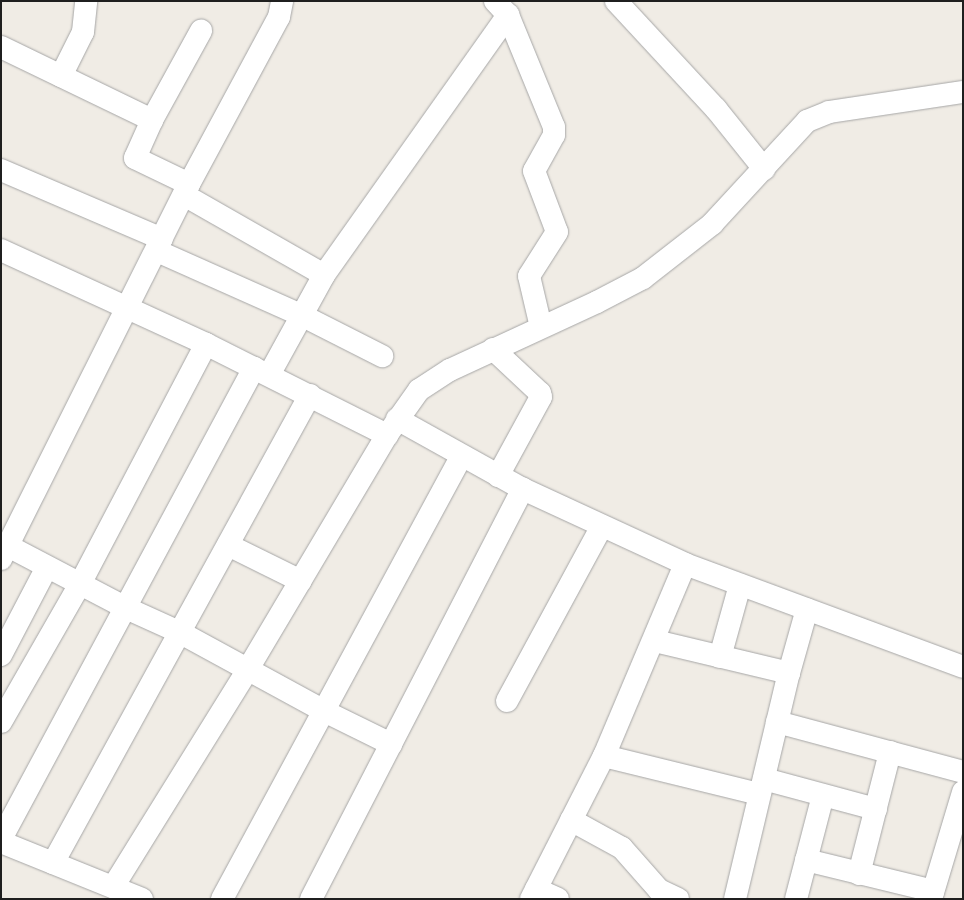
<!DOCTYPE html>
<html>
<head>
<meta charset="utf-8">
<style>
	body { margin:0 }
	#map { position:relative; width:964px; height:900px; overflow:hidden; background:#f0ece5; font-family:"Titillium Web",sans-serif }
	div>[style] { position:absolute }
	.roads { filter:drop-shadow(0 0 1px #a6a6a6) drop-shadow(0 0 1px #a6a6a6) }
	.minor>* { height:22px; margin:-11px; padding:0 11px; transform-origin:11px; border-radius:11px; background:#fff }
	.tertiary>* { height:22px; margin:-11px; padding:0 11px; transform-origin:11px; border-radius:11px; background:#fff }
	span { translate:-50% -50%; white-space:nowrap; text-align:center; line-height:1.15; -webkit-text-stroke:3px #fff; paint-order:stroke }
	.frame { position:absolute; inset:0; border:2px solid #1f1f1f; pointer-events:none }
</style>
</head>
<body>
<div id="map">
	<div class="roads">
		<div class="minor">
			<i style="left:495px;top:1px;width:19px;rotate:47deg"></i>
			<i style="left:508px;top:15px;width:121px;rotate:67.7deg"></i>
			<i style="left:554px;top:127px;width:8px;rotate:90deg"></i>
			<i style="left:554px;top:135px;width:41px;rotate:119.1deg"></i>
			<i style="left:534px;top:171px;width:65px;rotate:69.3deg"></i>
			<i style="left:557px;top:232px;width:52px;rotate:122.5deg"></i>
			<i style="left:529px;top:276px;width:52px;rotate:76.8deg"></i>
			<i style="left:616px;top:1px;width:147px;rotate:47.2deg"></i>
			<i style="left:716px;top:109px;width:77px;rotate:51.3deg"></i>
			<i style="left:1px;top:47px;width:168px;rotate:25.8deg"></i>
			<i style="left:61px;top:76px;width:49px;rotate:-63.4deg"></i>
			<i style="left:83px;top:32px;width:31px;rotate:-84deg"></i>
			<i style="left:1px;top:170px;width:175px;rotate:23.2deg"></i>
			<i style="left:189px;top:184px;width:60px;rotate:-154.3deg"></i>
			<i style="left:135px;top:158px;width:42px;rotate:-65.9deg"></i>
			<i style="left:152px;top:120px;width:102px;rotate:-61.2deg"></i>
			<i style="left:184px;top:195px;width:161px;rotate:29.7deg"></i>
			<i style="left:1px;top:250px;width:226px;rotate:24.6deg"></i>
			<i style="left:206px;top:344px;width:203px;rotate:26.7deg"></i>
			<i style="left:157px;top:251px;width:160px;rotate:24deg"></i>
			<i style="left:303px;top:316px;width:89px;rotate:26.9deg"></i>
			<i style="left:493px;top:349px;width:64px;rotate:43.1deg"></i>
			<i style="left:540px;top:393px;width:4px;rotate:76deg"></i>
			<i style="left:541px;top:397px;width:90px;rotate:118.6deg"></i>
			<i style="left:269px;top:375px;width:114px;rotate:-61.2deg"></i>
			<i style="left:324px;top:275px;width:319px;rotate:-54.7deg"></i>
			<i style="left:397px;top:419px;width:144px;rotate:29.1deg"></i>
			<i style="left:523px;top:489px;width:179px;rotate:24.8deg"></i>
			<i style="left:685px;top:564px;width:296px;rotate:20.3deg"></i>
			<i style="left:228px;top:545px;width:81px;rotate:26.3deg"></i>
			<i style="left:8px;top:546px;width:133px;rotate:27.7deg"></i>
			<i style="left:126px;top:608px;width:60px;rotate:24.4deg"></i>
			<i style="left:181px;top:633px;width:163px;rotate:28.6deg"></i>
			<i style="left:324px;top:711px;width:75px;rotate:26.2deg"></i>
			<i style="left:1px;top:559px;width:419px;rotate:-63.4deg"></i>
			<i style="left:189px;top:184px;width:190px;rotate:-61.7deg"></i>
			<i style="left:279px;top:17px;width:16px;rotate:-79deg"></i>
			<i style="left:655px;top:641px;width:138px;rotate:13.4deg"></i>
			<i style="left:1px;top:655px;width:99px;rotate:-62.4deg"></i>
			<i style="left:720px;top:657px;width:75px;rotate:-74.5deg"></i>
			<i style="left:507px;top:701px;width:199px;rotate:-61.5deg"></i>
			<i style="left:1px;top:722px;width:159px;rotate:-60.2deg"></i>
			<i style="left:80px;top:584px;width:271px;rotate:-62.3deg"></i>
			<i style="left:777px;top:722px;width:193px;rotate:15deg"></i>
			<i style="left:604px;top:756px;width:160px;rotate:13.8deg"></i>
			<i style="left:764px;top:779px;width:116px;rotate:15deg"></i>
			<i style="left:571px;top:820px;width:58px;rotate:28.8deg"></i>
			<i style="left:622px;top:848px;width:56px;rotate:48.6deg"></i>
			<i style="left:659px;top:890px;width:21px;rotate:25deg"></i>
			<i style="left:1px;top:839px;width:535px;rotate:-61.76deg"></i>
			<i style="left:806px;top:860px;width:131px;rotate:13.7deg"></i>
			<i style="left:53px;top:863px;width:534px;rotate:-61.23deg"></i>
			<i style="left:859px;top:874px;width:126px;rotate:-75.7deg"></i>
			<i style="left:113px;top:887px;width:256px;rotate:-58.2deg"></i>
			<i style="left:248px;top:669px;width:272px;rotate:-59.3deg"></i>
			<i style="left:387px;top:435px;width:55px;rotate:-54.6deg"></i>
			<i style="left:419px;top:390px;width:37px;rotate:-33deg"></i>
			<i style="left:450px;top:370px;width:162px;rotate:-24.8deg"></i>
			<i style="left:597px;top:302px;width:52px;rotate:-27.6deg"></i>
			<i style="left:643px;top:278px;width:88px;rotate:-38deg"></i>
			<i style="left:712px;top:224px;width:140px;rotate:-47.3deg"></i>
			<i style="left:807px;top:121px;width:24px;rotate:-22deg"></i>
			<i style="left:829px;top:112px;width:135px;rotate:-8.5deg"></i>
			<i style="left:536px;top:889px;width:24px;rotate:24deg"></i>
			<i style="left:222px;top:899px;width:502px;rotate:-61.6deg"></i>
			<i style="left:311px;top:899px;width:462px;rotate:-62.7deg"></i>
			<i style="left:531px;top:899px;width:161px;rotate:-63deg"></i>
			<i style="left:604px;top:756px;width:208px;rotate:-67.1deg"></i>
			<i style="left:735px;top:899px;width:232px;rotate:-76.6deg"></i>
			<i style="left:789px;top:673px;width:66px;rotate:-74.3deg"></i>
			<i style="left:796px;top:899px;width:107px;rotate:-75.4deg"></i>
			<i style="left:931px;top:899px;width:112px;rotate:-73.3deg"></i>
		</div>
		<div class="tertiary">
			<i style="left:1px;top:842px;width:152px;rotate:22deg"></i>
		</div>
	</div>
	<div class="frame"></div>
</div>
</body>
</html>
